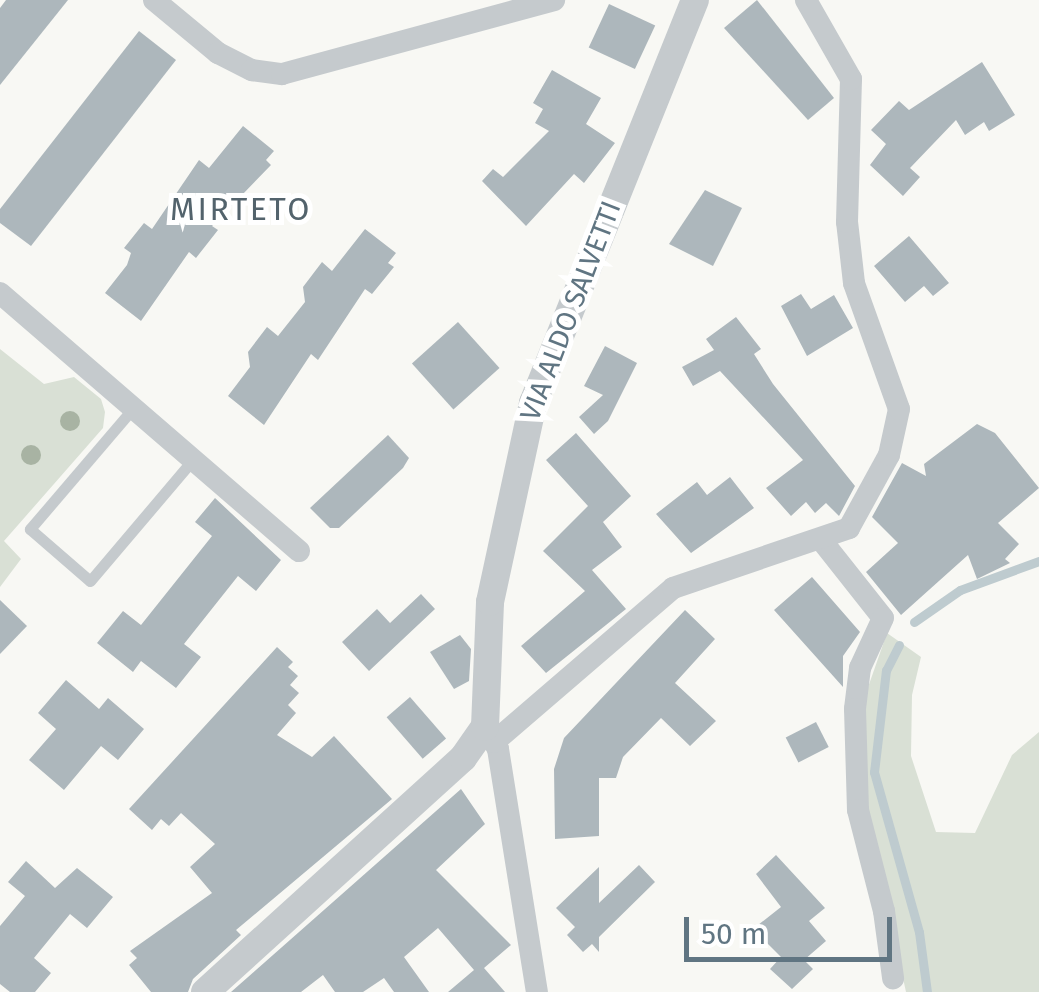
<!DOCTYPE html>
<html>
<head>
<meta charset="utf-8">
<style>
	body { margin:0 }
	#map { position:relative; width:1039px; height:992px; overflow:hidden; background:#f8f8f4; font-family:"Fira Sans",sans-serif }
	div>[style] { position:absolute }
	.green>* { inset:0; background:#d9e0d5 }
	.stream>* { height:9px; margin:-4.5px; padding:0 4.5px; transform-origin:4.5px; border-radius:4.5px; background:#becbcf }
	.building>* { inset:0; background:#adb7bc; transform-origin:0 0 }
	.service>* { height:11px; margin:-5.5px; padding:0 5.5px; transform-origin:5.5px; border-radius:5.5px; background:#c5cacd }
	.minor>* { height:22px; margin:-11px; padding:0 11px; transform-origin:11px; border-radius:11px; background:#c5cacd }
	.tertiary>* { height:28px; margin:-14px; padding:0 14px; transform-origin:14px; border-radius:14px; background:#c5cacd }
	.trees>* { width:20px; height:20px; margin:-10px; border-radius:50%; background:#a8b3a3 }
	span { translate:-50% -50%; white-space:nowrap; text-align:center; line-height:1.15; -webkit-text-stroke:10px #fff; paint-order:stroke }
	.street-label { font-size:28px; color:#607582 }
	.quarter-label { font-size:32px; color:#53636c; letter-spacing:2.5px }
	.scale { position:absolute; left:684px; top:917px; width:208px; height:45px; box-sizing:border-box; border:5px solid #607582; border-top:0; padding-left:12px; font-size:30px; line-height:35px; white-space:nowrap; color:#607582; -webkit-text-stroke:8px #fff; paint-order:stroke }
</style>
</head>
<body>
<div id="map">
	<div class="green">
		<i style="clip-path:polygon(0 349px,44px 384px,74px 377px,101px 399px,105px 412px,103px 428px,4px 541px,21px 559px,0 587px)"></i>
		<i style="clip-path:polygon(887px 633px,921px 657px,912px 695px,911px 756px,936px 832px,975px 833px,1012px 755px,1039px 732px,1039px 992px,906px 992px,862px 789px,859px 713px)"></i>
	</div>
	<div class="stream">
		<i style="left:914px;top:622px;width:56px;rotate:-34.8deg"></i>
		<i style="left:960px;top:590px;width:84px;rotate:-20.2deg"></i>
		<i style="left:899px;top:645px;width:28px;rotate:117deg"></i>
		<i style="left:886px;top:670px;width:103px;rotate:96.7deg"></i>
		<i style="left:874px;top:772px;width:166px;rotate:74.3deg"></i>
		<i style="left:919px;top:932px;width:61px;rotate:82.4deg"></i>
	</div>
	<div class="building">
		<i style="clip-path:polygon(6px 0,68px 0,0 85px,0 8px)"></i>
		<i style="clip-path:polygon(757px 0,834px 98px,808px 120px,724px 28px)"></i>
		<i style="left:609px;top:4px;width:51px;height:48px;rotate:25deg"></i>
		<i style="clip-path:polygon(139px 31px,176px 60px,31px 246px,0 223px,0 209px)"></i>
		<i style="clip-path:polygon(982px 62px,1015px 115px,989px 131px,984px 122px,965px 135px,956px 120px,910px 168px,920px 177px,903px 196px,870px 165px,886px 144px,871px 130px,899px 101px,909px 110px)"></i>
		<i style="clip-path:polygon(552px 70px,601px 98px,586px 124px,615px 143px,584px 183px,574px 174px,526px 226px,482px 181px,493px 169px,503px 177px,549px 131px,535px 123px,543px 109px,533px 103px)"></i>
		<i style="clip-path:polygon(243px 126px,274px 151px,266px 160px,271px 165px,212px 226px,218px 230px,196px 258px,189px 252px,141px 321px,105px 293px,127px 265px,131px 253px,124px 248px,144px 223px,152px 229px,199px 160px,209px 168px)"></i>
		<i style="clip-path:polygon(705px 190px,742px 208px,713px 266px,669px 244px)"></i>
		<i style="clip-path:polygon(365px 229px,396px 253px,388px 263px,394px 267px,372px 294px,365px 289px,318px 360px,311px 354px,264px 425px,228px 396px,250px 367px,248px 352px,267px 327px,278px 336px,305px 302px,303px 287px,322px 262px,332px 271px)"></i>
		<i style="clip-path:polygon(909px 236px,949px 283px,933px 296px,924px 286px,905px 302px,874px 266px)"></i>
		<i style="clip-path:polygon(801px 294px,811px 309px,834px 295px,853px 328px,807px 356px,781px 306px)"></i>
		<i style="clip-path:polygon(736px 317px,761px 349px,754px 354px,773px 384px,855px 486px,839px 516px,826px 503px,815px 513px,806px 502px,791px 516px,766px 488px,803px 460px,720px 371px,693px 386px,682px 367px,714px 350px,706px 339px)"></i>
		<i style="left:458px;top:322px;width:62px;height:62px;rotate:48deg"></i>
		<i style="clip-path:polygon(605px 346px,637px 363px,608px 421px,594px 434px,579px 417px,603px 395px,584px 386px)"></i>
		<i style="clip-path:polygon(977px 424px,995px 433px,1039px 488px,998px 523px,1019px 544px,1005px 559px,1010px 563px,977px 579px,968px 555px,901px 615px,866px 572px,898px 543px,872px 517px,902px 463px,926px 476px,924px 464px)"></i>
		<i style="clip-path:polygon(576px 433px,631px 496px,603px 522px,622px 547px,592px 570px,626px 609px,546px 673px,521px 646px,585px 591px,543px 551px,588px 506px,546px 460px)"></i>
		<i style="clip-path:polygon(388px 435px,409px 458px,403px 468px,339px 528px,330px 528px,310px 508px)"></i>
		<i style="clip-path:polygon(730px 477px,754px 508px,691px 553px,656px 514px,697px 482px,707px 495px)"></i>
		<i style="clip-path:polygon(215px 498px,281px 560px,256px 591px,238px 576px,184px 644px,201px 657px,176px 688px,141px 661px,133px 672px,97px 643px,123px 611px,141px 625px,212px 536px,195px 522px)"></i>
		<i style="clip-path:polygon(812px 577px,860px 632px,843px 656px,843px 687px,774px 610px)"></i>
		<i style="clip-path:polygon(421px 594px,435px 609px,369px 671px,342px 642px,377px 609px,390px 623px)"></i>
		<i style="clip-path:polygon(0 600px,27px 626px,0 654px)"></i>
		<i style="clip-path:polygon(685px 610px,715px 639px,675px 683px,716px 721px,690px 746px,661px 718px,623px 757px,616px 778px,599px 778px,599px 836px,555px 839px,554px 769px,564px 738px)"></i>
		<i style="clip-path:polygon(460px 635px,471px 649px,469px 681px,454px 689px,430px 652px)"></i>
		<i style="clip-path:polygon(277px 647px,293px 662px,288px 667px,298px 676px,290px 685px,299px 693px,288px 705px,296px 713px,277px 735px,312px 757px,334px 736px,392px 799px,236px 930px,241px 935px,193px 979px,188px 992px,151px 992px,129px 965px,137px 958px,130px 951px,212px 893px,190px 867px,215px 844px,181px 813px,169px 826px,161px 819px,152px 830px,129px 809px)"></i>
		<i style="clip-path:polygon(66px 680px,99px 709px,108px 698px,144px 729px,118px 760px,101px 746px,64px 790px,29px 760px,56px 729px,38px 713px)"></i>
		<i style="left:410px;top:697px;width:55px;height:31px;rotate:49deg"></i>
		<i style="left:816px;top:722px;width:28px;height:34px;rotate:63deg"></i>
		<i style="clip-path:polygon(461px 789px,485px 824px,436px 870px,511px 945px,484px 968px,505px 992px,448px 992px,474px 970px,438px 928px,404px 957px,429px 992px,394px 992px,384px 978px,363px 992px,335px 992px,323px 975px,301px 992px,231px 992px)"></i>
		<i style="clip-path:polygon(776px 855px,825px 908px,809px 921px,826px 941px,804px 960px,813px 969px,792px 989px,770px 969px,781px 957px,753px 929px,781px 907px,756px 874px)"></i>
		<i style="clip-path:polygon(26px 861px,55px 888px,77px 868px,113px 897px,87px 928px,70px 914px,34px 958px,51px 973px,35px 992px,10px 992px,0 984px,0 926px,25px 896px,8px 882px)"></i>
		<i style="clip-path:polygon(639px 865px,655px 882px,599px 937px,599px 952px,592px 944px,583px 952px,567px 935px,575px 927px,556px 908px,599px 867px,599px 903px)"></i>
	</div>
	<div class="service">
		<i style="left:135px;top:406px;width:162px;rotate:130.5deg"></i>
		<i style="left:30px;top:529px;width:79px;rotate:40.9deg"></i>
		<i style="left:90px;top:581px;width:164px;rotate:-49.7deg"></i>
	</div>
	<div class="minor">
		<i style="left:154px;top:0;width:83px;rotate:39.6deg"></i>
		<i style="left:218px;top:53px;width:38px;rotate:27deg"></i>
		<i style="left:252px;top:70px;width:30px;rotate:8deg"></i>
		<i style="left:282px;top:74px;width:282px;rotate:-15.2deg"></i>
		<i style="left:0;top:293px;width:395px;rotate:40.8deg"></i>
		<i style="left:822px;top:541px;width:98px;rotate:51.6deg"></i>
		<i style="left:883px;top:618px;width:55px;rotate:114.7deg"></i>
		<i style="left:860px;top:668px;width:41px;rotate:97deg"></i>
		<i style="left:855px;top:709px;width:101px;rotate:88.3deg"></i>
		<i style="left:858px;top:810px;width:104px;rotate:75.6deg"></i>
		<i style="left:884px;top:911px;width:68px;rotate:82.3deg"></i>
		<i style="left:487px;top:730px;width:22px;rotate:60deg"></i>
		<i style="left:498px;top:749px;width:246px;rotate:80.9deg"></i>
		<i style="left:494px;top:742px;width:236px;rotate:-40.7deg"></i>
		<i style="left:673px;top:588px;width:186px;rotate:-18.8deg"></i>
		<i style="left:849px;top:528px;width:83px;rotate:-61.3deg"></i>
		<i style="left:889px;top:455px;width:47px;rotate:-77.7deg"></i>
		<i style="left:899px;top:409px;width:134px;rotate:-109.7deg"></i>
		<i style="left:854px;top:283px;width:61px;rotate:-96.5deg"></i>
		<i style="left:847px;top:222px;width:143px;rotate:-88.4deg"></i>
		<i style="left:851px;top:79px;width:91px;rotate:-119.7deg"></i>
	</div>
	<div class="tertiary">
		<i style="left:205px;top:992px;width:348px;rotate:-42.2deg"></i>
		<i style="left:463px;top:758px;width:38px;rotate:-55deg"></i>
		<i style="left:485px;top:727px;width:125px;rotate:-87.7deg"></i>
		<i style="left:490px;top:602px;width:204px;rotate:-77.8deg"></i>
		<i style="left:533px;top:403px;width:434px;rotate:-68.1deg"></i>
	</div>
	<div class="trees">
		<i style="left:70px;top:421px"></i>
		<i style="left:31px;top:455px"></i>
	</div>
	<div class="street-label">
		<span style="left:571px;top:311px;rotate:-69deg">VIA ALDO SALVETTI</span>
	</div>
	<div class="quarter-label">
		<span style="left:241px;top:209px">MIRTETO</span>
	</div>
	<div class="scale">50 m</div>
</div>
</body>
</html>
